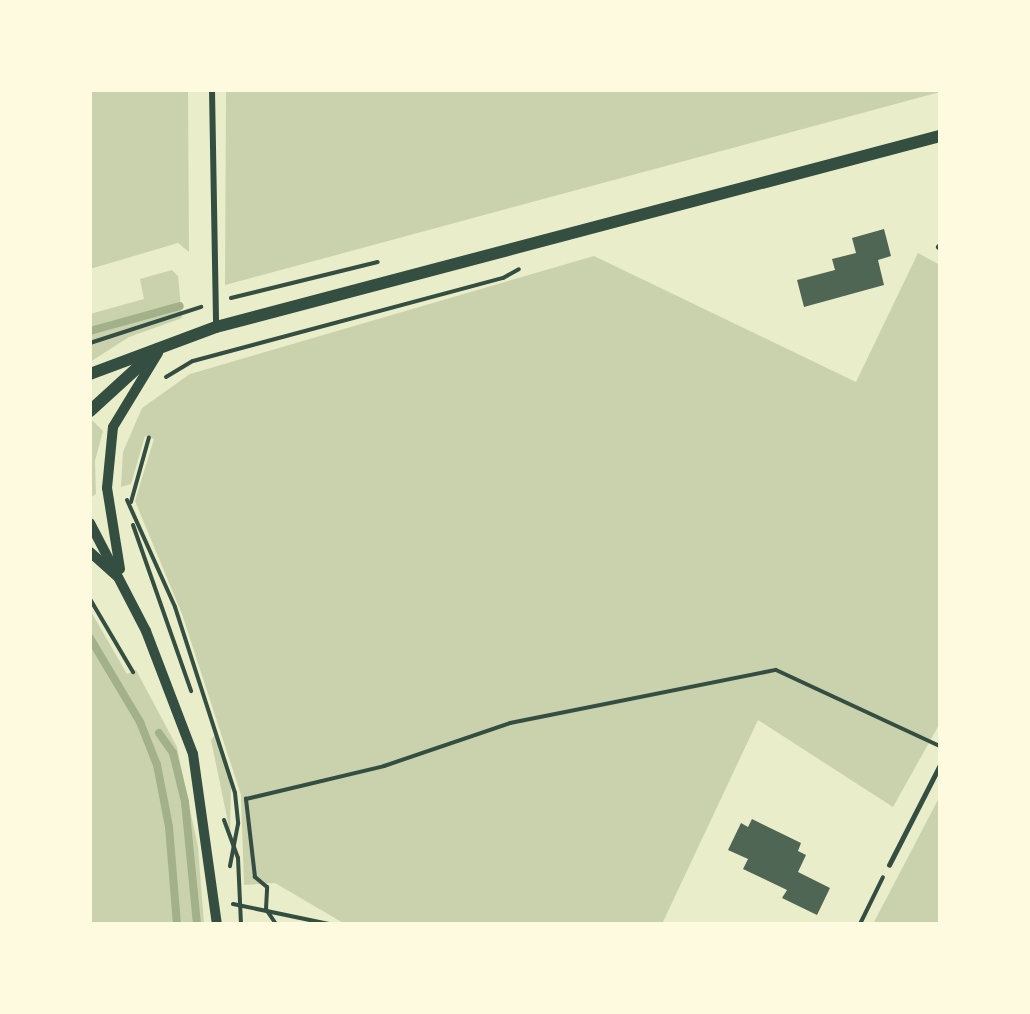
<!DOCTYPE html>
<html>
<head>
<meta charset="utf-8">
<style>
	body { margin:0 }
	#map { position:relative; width:1030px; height:1014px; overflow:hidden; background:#e9edc9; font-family:Barlow,sans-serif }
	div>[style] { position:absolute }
	.green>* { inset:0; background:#cad2ad }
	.stream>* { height:8px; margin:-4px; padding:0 4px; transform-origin:4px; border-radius:4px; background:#a3b18a }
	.building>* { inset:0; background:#4f6655 }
	.path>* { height:4px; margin:-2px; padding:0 2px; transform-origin:2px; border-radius:2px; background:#344e41 }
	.service>* { height:4.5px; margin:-2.25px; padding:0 2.25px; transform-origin:2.25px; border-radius:2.25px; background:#344e41 }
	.minor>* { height:6px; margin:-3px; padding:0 3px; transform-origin:3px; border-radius:3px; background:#344e41 }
	.tertiary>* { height:10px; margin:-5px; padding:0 5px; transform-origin:5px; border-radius:5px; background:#344e41 }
	.secondary>* { height:12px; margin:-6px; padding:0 6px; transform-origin:6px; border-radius:6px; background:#344e41 }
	span { translate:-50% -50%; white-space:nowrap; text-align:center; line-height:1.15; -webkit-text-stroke:6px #fefae0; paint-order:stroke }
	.frame { position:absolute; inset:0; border:92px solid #fefae0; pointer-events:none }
</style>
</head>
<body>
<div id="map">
	<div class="green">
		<i style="clip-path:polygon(90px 90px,188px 90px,189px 252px,178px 243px,90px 269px)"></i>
		<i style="clip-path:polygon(226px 90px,940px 90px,940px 92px,225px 285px)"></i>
		<i style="clip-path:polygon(918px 253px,940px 265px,940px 723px,893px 807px,758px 720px,662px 924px,345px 924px,275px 883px,244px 885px,241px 795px,182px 614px,135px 501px,154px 439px,145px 436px,131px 484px,121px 487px,123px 452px,142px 408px,190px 374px,594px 256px,856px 382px)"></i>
		<i style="clip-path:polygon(172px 270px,178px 276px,182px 318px,129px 337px,90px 362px,90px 314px,144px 299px,140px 279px)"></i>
		<i style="clip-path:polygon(92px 420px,103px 431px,95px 461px,96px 494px,90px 498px)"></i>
		<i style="clip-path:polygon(90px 610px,127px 674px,136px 670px,177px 747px,198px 847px,204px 924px,90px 924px)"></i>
		<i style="clip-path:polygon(215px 735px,231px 787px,230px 832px,211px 740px)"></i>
		<i style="clip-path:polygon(940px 796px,940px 924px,873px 924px)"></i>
	</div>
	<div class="stream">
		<i style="left:90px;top:331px;width:93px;rotate:-15.5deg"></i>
		<i style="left:90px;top:638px;width:98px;rotate:59.2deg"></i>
		<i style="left:140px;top:722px;width:46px;rotate:68.4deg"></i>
		<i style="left:157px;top:765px;width:63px;rotate:79deg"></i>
		<i style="left:169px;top:827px;width:97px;rotate:85.3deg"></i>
		<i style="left:159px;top:733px;width:24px;rotate:55deg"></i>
		<i style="left:173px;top:753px;width:50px;rotate:76.2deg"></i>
		<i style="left:185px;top:802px;width:123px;rotate:84.4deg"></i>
	</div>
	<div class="building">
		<i style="clip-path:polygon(884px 229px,891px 256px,878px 260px,884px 285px,804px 307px,797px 280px,835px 270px,832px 259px,856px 253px,852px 238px)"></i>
		<i style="clip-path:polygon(752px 819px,801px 843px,798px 851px,806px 855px,798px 872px,830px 888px,817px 915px,782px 898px,787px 890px,743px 869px,748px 859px,728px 850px,741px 823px,748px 827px)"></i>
	</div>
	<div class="path">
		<i style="left:231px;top:298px;width:151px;rotate:-13.8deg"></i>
		<i style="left:90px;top:343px;width:117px;rotate:-18deg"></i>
		<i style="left:166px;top:377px;width:31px;rotate:-31deg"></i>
		<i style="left:193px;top:361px;width:321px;rotate:-15deg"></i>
		<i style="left:503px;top:278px;width:18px;rotate:-29deg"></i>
		<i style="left:127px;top:500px;width:117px;rotate:65.8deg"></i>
		<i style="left:175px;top:607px;width:195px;rotate:72.1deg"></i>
		<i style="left:235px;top:793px;width:31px;rotate:84deg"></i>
		<i style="left:238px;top:824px;width:43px;rotate:100.8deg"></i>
		<i style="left:131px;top:502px;width:67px;rotate:-74.5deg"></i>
		<i style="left:133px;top:525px;width:176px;rotate:70.7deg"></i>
		<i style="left:90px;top:599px;width:85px;rotate:59.5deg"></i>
		<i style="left:224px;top:820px;width:40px;rotate:69.8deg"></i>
		<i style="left:238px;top:858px;width:66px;rotate:87.4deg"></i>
		<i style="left:233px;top:904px;width:98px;rotate:11.8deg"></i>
		<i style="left:276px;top:924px;width:18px;rotate:-124deg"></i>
		<i style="left:266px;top:909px;width:22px;rotate:-87deg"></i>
		<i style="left:267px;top:887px;width:16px;rotate:-140deg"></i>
		<i style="left:255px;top:877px;width:79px;rotate:-96.6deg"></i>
		<i style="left:246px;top:799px;width:142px;rotate:-13.4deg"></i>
		<i style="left:384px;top:766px;width:133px;rotate:-18.8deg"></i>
		<i style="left:510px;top:723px;width:271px;rotate:-11.3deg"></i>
		<i style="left:776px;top:670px;width:181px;rotate:24.9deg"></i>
		<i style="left:860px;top:924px;width:52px;rotate:-63.9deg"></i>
	</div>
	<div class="service">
		<i style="left:889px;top:865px;width:112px;rotate:-63deg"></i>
	</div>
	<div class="minor">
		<i style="left:212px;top:90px;width:237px;rotate:89deg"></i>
		<i style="left:939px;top:247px;width:1px;rotate:45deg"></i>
	</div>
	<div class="tertiary">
		<i style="left:90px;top:523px;width:122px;rotate:62.6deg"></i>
		<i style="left:146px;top:631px;width:132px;rotate:69.1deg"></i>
		<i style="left:193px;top:754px;width:172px;rotate:82deg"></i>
		<i style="left:90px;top:552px;width:36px;rotate:42deg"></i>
		<i style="left:120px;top:569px;width:82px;rotate:-99.1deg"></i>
		<i style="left:107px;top:488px;width:61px;rotate:-84.4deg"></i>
		<i style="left:113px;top:427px;width:87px;rotate:-58.7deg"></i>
	</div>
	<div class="secondary">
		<i style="left:90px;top:374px;width:134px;rotate:-20.5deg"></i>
		<i style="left:216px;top:327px;width:749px;rotate:-14.78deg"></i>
		<i style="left:90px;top:411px;width:92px;rotate:-42.4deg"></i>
	</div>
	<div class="frame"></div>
</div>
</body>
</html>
